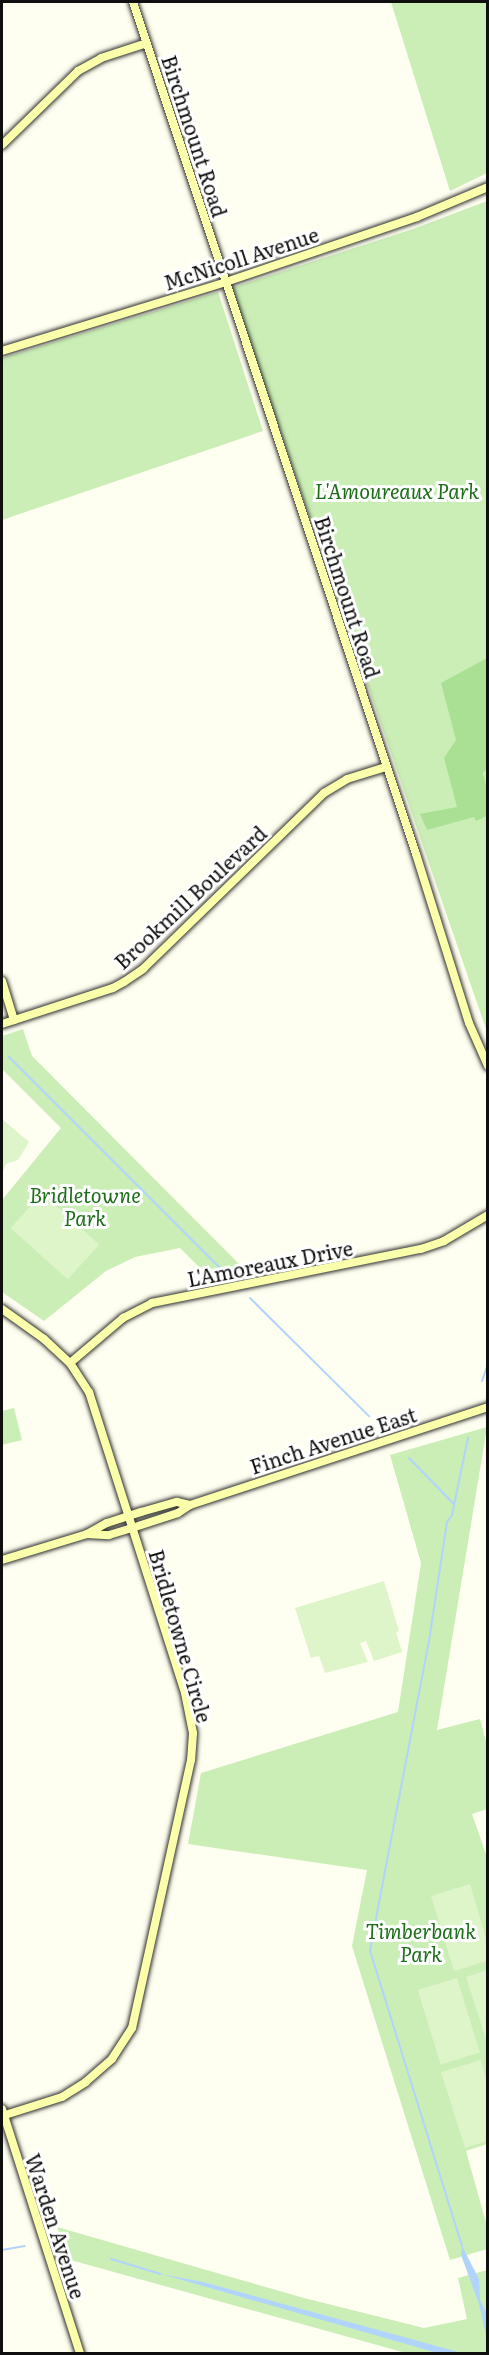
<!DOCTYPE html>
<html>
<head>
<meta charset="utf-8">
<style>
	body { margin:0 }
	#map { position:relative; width:489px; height:2355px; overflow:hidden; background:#fffff1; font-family:Literata,serif }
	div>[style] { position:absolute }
	.green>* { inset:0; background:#caeeb6 }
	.forest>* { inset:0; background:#aae094 }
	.pitch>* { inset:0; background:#def4c9; transform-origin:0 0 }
	.water>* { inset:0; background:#b1d4fc }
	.stream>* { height:2px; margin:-1px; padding:0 1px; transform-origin:1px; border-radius:1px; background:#b1d4fc }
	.roads { filter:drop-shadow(0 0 2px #313131) drop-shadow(0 0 2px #313131) }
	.secondary>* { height:8px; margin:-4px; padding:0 4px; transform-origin:4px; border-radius:4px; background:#fbffac }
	span { translate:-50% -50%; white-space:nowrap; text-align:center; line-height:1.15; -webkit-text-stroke:6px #fff; paint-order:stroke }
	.street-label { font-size:20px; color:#0f0f0f }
	.park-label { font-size:20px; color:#1c6e18; font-style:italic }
	.frame { position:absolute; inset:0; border:3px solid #0f0f0f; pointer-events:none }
</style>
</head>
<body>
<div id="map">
	<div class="green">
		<i style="clip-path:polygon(391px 2px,487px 2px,487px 173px,450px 191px)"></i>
		<i style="clip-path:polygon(487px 201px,487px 1032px,231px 288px,413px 229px)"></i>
		<i style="clip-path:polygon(218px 292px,263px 431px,2px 520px,2px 358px)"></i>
		<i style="clip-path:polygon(23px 1029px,32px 1056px,247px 1272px,211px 1279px,180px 1248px,135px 1257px,106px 1271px,44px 1321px,2px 1292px,2px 1200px,61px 1128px,2px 1069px,2px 1036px)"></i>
		<i style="clip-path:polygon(14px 1408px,22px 1440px,2px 1445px,2px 1411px)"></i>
		<i style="clip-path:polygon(487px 1427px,437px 1730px,480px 1719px,487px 1745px,487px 1809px,472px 1814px,488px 1860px,487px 2144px,466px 2151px,487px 2226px,487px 2249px,450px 2260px,352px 1946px,367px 1870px,188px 1844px,201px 1773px,398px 1712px,421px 1563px,390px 1455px)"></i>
		<i style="clip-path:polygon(57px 2227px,304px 2298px,424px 2328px,467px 2319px,458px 2278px,487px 2270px,487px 2353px,406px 2353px,67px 2259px)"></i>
	</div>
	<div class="forest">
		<i style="clip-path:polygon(487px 658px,488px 767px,483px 773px,487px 789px,487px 816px,476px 821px,474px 817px,427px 830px,420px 814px,457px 807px,444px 758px,456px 740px,441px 683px)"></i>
	</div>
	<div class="pitch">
		<i style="clip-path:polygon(2px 1119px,29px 1142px,18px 1160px,6px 1164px,2px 1174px)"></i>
		<i style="left:42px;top:1193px;width:77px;height:47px;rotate:42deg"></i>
		<i style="clip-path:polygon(384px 1581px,399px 1631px,396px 1632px,402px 1652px,374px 1661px,366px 1641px,360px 1643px,368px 1662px,325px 1673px,319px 1656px,311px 1658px,295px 1608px)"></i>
		<i style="clip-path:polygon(470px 1884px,487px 1942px,487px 1961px,454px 1971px,431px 1896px)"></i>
		<i style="clip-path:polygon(487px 1970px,488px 1970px,487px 2042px,466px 1977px)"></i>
		<i style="left:457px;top:1978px;width:78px;height:41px;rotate:73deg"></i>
		<i style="clip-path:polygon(481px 2060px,487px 2083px,487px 2141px,465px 2148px,441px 2072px)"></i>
	</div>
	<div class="water">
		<i style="clip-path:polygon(462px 2246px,479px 2279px,480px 2300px,487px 2314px,487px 2340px,479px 2304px,461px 2255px)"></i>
		<i style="clip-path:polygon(161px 2274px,203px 2282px,462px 2353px,434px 2352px)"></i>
	</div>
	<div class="stream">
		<i style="left:9px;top:1057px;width:311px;rotate:45deg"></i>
		<i style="left:250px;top:1298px;width:168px;rotate:44.8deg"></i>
		<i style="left:482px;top:1381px;width:18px;rotate:-71deg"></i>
		<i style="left:409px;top:1458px;width:63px;rotate:45.6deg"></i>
		<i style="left:462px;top:2246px;width:310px;rotate:-107.3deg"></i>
		<i style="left:370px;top:1950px;width:315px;rotate:-79.2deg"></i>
		<i style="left:429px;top:1641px;width:120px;rotate:-81.4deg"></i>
		<i style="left:447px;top:1522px;width:9px;rotate:-54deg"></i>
		<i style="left:452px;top:1515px;width:79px;rotate:-78.3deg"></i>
		<i style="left:2px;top:2250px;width:23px;rotate:-10deg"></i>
		<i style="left:111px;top:2259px;width:52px;rotate:16.7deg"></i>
	</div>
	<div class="roads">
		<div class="secondary">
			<i style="left:133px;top:2px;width:898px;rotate:71.63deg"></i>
			<i style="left:416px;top:854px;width:177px;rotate:72.6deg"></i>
			<i style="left:469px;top:1023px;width:47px;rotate:66.2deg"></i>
			<i style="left:2px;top:145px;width:106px;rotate:-44.2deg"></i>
			<i style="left:78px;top:71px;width:26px;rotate:-29deg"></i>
			<i style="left:101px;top:58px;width:48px;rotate:-18.1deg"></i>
			<i style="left:2px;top:351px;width:234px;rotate:-17.1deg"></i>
			<i style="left:226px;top:282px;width:202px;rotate:-18.8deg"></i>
			<i style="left:417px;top:217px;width:77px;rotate:-22.9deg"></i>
			<i style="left:2px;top:981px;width:41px;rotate:72.9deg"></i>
			<i style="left:2px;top:1024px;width:117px;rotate:-18deg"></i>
			<i style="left:113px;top:988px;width:13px;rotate:-29deg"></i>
			<i style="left:124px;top:982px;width:23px;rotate:-34deg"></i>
			<i style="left:143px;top:969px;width:252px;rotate:-44.2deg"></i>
			<i style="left:324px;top:793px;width:27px;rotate:-31deg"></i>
			<i style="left:347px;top:779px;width:41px;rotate:-17.1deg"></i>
			<i style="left:2px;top:1309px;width:52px;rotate:35.5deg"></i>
			<i style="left:44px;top:1339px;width:35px;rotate:43deg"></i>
			<i style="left:70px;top:1363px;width:35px;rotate:57deg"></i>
			<i style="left:89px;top:1392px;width:316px;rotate:72.3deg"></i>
			<i style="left:185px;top:1693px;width:41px;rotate:78.7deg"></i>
			<i style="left:193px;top:1733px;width:27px;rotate:94deg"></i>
			<i style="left:191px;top:1760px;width:274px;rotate:102.4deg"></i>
			<i style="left:132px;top:2028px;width:37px;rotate:123deg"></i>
			<i style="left:112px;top:2059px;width:35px;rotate:139deg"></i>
			<i style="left:86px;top:2082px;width:28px;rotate:148deg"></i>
			<i style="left:62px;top:2097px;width:63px;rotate:162.4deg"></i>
			<i style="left:70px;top:1363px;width:70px;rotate:-40.3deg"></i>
			<i style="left:123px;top:1318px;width:33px;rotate:-27deg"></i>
			<i style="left:152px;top:1303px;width:274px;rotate:-11.4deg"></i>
			<i style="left:421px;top:1249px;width:24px;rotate:-19deg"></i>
			<i style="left:444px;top:1241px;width:51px;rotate:-30.6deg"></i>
			<i style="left:87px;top:1534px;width:22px;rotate:3deg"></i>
			<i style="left:109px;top:1535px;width:24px;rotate:-17deg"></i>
			<i style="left:132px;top:1528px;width:48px;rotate:-18.1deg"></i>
			<i style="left:178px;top:1513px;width:14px;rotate:-34deg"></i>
			<i style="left:190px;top:1505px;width:314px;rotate:-18.2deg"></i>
			<i style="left:2px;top:1560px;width:89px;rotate:-17deg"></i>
			<i style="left:87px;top:1534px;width:23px;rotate:-29deg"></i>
			<i style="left:107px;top:1523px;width:36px;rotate:-18deg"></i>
			<i style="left:141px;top:1512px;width:37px;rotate:-16deg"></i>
			<i style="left:177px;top:1502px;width:13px;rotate:13deg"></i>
			<i style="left:2px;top:2109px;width:257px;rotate:72.3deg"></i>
		</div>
	</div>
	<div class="street-label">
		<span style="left:195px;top:136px;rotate:72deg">Birchmount Road</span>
		<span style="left:241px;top:258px;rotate:-18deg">McNicoll Avenue</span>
		<span style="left:348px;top:597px;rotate:72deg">Birchmount Road</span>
		<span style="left:190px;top:897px;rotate:-43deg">Brookmill Boulevard</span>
		<span style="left:270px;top:1263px;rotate:-11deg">L'Amoreaux Drive</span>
		<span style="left:333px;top:1440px;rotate:-18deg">Finch Avenue East</span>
		<span style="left:181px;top:1636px;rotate:74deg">Bridletowne Circle</span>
		<span style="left:56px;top:2226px;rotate:72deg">Warden Avenue</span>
	</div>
	<div class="park-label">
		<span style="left:397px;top:490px">L'Amoureaux Park</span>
		<span style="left:85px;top:1206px">Bridletowne<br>Park</span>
		<span style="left:421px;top:1942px">Timberbank<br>Park</span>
	</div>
	<div class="frame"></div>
</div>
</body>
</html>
